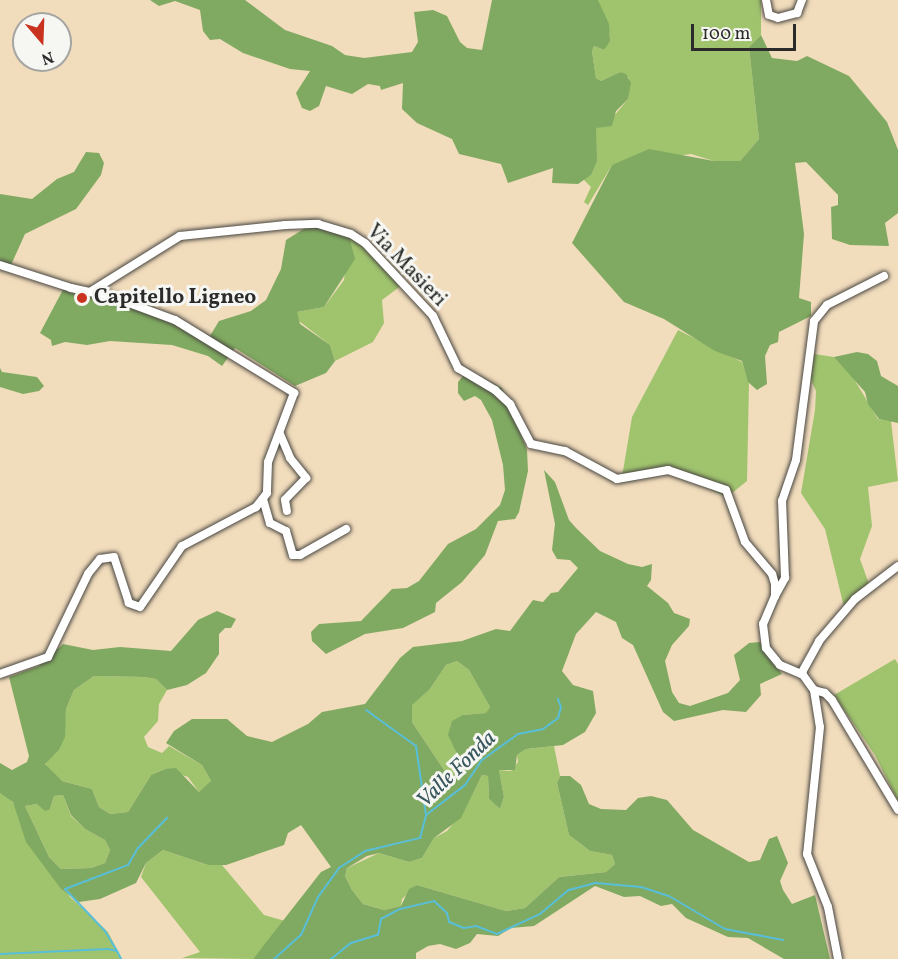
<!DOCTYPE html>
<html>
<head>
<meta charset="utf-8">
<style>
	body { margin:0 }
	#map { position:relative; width:898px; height:959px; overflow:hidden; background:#f1dcbc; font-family:Vollkorn,serif }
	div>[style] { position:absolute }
	.green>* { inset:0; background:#a0c46e }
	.forest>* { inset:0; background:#80aa61 }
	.stream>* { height:2px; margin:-1px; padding:0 1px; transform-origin:1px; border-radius:1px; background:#59bed7 }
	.roads { filter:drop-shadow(0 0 2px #494641) drop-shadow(0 0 2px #494641) }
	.minor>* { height:8px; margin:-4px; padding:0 4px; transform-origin:4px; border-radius:4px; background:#fff }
	.dots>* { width:16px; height:16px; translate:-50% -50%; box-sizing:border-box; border:3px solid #f6f6f2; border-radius:50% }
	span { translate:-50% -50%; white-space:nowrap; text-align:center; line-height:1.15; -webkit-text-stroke:6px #f6f6f2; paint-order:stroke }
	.street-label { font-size:21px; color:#2b2b2b }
	.poi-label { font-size:21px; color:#2b2b2b; font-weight:700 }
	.left { translate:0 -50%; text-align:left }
	.water-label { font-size:22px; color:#39575f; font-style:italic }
	.north { position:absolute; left:12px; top:12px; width:60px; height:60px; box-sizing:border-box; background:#f6f6f2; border:2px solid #a5a5a2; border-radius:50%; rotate:161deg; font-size:16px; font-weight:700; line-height:24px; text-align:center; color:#2b2b2b }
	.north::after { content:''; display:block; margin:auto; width:21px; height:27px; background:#c8321e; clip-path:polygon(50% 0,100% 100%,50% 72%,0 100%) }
	.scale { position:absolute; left:691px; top:24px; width:105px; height:27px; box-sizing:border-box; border:3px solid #2b2b2b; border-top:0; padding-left:8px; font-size:18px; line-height:21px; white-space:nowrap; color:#2b2b2b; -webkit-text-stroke:4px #f6f6f2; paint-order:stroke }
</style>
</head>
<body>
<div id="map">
	<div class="green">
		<i style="clip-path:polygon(598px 0,761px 0,761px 35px,749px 47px,759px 139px,740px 161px,714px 161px,691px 154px,612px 165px,588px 205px,584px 202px,591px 187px,583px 179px,591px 175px,596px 128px,614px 116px,628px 99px,629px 78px,620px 72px,601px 81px,596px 78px,592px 51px,594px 46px,604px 50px,610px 35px)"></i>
		<i style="clip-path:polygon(349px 237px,361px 243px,402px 285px,382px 300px,384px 323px,373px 342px,335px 361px,330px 345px,295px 318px,297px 312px,324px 307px,344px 280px)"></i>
		<i style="clip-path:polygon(678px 330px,742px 362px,749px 383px,747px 481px,727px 497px,672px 473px,621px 483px,632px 417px)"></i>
		<i style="clip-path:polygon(814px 354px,834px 357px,848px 369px,878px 419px,891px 421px,898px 481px,868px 487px,872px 526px,860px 559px,869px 584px,844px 607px,825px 529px,801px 493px,815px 410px,816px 391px,810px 378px)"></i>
		<i style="clip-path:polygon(895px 659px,898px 664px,898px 801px,875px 755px,834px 695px)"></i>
		<i style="clip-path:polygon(457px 661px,469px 670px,490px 707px,487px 713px,463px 715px,463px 766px,456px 776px,446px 773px,412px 722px,412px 704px,430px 689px,446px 665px)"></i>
		<i style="clip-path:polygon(94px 676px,144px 677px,156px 679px,167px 690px,159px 704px,158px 721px,144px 737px,148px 747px,162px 753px,169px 746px,202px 765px,211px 781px,205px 789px,199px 792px,188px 777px,165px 769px,151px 775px,128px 812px,110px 814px,99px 807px,92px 789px,62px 781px,50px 772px,45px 763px,59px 750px,64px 737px,66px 709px,74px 690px)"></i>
		<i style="clip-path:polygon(554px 746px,560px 776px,557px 783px,569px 835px,590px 851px,612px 855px,615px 864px,606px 872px,559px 877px,525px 908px,506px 911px,417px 885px,402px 899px,401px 906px,384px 910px,363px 904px,352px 890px,345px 876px,347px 868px,379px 853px,409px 862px,422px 858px,434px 838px,447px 831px,465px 809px,482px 775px,488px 776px,489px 799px,500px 809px,504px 797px,499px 770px,511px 771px,518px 762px,517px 755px,526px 749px)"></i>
		<i style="clip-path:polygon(0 793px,9px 796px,70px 897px,108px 932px,122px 959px,0 959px)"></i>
		<i style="clip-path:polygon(63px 795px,71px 816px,85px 829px,105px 840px,110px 850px,105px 863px,91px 868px,61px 869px,49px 857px,25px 806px,37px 804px,50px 809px,54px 796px)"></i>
		<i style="clip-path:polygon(163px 850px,208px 865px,222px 865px,264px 915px,285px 921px,253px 959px,182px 958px,200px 952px,141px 877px,146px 863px)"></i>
	</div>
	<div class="forest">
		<i style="clip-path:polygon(150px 0,245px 0,285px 30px,332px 46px,345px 55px,364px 58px,412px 52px,418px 42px,414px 12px,433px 10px,447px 16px,460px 42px,467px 48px,482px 50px,492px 0,598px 0,609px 24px,610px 41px,604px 50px,594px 46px,592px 51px,596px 78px,601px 81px,620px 72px,626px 74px,631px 83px,628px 99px,616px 111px,612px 126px,596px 128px,597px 161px,591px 175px,578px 184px,552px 183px,553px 168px,508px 183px,501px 164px,459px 154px,452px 139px,417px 123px,402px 109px,403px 83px,381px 90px,380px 86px,368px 84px,352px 94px,326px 86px,319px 106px,310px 111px,302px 108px,296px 93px,310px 71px,290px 69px,243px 53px,220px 39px,210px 40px,203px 31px,200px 10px,175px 1px,159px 6px)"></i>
		<i style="clip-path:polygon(761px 35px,772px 58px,797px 61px,807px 56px,849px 76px,887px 122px,898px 150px,898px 213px,885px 223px,889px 246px,850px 245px,832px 239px,831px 207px,838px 205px,838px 195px,806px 162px,795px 163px,804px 234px,799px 298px,811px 302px,811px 316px,779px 332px,778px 342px,770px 345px,765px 356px,767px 384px,757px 390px,748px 382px,742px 361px,715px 351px,664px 319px,624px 302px,572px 243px,612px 165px,649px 149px,714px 161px,740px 161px,759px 139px,749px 47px)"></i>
		<i style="clip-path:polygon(86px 152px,99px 153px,104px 163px,101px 175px,76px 209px,25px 234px,11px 265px,0 263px,0 194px,32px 199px,57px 179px,74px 172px)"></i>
		<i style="clip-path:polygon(310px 225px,347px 229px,355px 259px,324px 307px,297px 312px,300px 324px,330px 345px,335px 361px,326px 373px,295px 386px,235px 348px,222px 366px,208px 356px,172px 345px,110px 341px,87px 345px,65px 342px,52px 346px,51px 340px,40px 333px,66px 284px,154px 308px,210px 336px,219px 321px,251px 311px,266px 300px,281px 269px,286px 240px)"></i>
		<i style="clip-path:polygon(857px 352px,868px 354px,877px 361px,881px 376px,898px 386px,898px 423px,879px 419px,868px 404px,865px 392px,834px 357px)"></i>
		<i style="clip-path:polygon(0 368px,2px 372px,37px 377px,44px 386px,39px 391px,23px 394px,0 387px)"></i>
		<i style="clip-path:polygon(468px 370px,502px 388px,527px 450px,528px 471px,519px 512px,515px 519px,498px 521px,485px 555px,462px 582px,436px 603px,435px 612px,403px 628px,365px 634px,326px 654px,312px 641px,311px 632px,319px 624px,361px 621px,392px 589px,407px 588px,419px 581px,448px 544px,476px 529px,500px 505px,505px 490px,503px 465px,492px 420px,481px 400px,475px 396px,464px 401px,458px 393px,458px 382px)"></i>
		<i style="clip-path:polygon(evenodd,544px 470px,555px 482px,569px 520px,576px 528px,600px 551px,628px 564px,642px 567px,652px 564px,651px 580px,647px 586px,668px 603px,674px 613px,690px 619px,689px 626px,672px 645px,665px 661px,672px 692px,679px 703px,690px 706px,728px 693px,740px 680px,734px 655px,749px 643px,760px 642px,782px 674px,760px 684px,761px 695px,746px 712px,723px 710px,674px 721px,663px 712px,633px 645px,622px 638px,616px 622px,596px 612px,576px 634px,562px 671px,573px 685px,593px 691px,596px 713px,585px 732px,563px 745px,526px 749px,517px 755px,515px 770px,499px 770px,504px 797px,500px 809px,489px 799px,488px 776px,482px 775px,461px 818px,434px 838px,422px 858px,409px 862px,379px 853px,367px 856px,347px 868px,345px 876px,352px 890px,363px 904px,384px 910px,401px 906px,409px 889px,417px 885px,506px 911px,525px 908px,559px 877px,606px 872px,615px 864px,612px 855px,590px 851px,569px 835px,557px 783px,560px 776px,570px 776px,581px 785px,589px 804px,601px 809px,626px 810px,638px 798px,651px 796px,667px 800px,693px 830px,749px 862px,760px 860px,769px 839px,777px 836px,788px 863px,780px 881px,783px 890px,792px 904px,815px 895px,830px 959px,784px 959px,748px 938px,728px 937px,686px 918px,672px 904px,661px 906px,640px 896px,624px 897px,595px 886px,534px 926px,511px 928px,498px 936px,477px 934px,470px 943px,456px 949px,440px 944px,428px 946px,416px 953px,416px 959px,253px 959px,321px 872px,331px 867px,301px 825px,288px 833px,284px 845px,226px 865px,208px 865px,163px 850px,146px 863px,136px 883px,100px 899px,79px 902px,61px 889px,26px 842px,13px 802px,0 793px,0 763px,12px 770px,27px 762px,29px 756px,9px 677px,39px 666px,63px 644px,93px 650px,120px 647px,171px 651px,198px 620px,217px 611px,236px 619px,231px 628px,225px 628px,219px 634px,219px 654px,206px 673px,187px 685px,167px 690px,156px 679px,144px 677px,94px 676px,74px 690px,66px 709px,65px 737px,59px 750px,45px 764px,62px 781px,92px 789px,99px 807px,110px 814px,128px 812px,151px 775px,165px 769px,176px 768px,199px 792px,211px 781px,202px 765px,166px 743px,174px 731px,192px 719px,227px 719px,247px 736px,272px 742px,308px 724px,322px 712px,365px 704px,400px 658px,413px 647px,462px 641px,496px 629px,510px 631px,533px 600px,543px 602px,551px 593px,558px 592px,578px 568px,570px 560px,557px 559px,552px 550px,555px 524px,544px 470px,457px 661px,469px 670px,490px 707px,486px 713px,463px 715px,452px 721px,448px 735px,463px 766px,455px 775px,446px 773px,412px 722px,412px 705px,430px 689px,446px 665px,457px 661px,544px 470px,63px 795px,71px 815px,85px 829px,105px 840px,110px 850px,105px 863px,91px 868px,61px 869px,49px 857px,25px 806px,37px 804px,45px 811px,50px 809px,54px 796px,63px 795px)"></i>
	</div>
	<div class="stream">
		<i style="left:366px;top:710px;width:62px;rotate:35.8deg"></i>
		<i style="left:416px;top:746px;width:70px;rotate:81.8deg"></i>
		<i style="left:117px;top:951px;width:23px;rotate:-121deg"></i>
		<i style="left:105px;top:931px;width:58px;rotate:-133.6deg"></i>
		<i style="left:65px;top:889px;width:67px;rotate:-20.9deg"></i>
		<i style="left:128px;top:865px;width:20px;rotate:-60deg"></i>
		<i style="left:138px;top:848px;width:42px;rotate:-46deg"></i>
		<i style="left:0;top:954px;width:108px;rotate:-2.7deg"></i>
		<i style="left:108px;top:949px;width:9px;rotate:13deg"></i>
		<i style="left:117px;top:951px;width:9px;rotate:63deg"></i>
		<i style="left:274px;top:959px;width:36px;rotate:-42deg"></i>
		<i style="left:301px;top:935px;width:42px;rotate:-65.9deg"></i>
		<i style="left:318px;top:897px;width:36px;rotate:-54deg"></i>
		<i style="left:339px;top:868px;width:31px;rotate:-33deg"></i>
		<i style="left:365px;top:851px;width:57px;rotate:-13.3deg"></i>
		<i style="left:420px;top:838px;width:24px;rotate:-75deg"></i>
		<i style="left:426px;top:815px;width:49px;rotate:-37.6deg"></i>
		<i style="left:465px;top:785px;width:30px;rotate:-56deg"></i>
		<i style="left:482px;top:760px;width:44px;rotate:-35.8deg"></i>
		<i style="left:518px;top:734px;width:25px;rotate:-11deg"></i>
		<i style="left:543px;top:729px;width:19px;rotate:-36deg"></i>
		<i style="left:558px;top:718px;width:11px;rotate:-75deg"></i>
		<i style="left:561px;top:707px;width:9px;rotate:-111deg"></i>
		<i style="left:331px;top:959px;width:26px;rotate:-39deg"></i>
		<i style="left:351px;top:943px;width:28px;rotate:-17deg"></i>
		<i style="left:378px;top:935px;width:16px;rotate:-79deg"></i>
		<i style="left:381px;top:919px;width:21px;rotate:-28deg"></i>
		<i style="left:400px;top:909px;width:35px;rotate:-13deg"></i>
		<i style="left:434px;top:901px;width:18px;rotate:43deg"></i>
		<i style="left:447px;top:913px;width:9px;rotate:77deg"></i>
		<i style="left:449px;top:922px;width:16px;rotate:22deg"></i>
		<i style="left:464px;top:928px;width:12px;rotate:-9deg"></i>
		<i style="left:476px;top:926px;width:22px;rotate:21deg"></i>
		<i style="left:497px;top:934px;width:47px;rotate:-24.9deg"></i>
		<i style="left:540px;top:914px;width:38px;rotate:-40deg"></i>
		<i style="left:569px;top:890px;width:28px;rotate:-15deg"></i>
		<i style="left:596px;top:883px;width:45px;rotate:5.1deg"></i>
		<i style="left:641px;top:887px;width:29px;rotate:18deg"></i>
		<i style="left:669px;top:896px;width:65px;rotate:30.5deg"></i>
		<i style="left:725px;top:929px;width:59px;rotate:10.7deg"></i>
	</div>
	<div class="roads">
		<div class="minor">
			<i style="left:766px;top:0;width:15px;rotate:79deg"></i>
			<i style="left:769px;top:15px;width:9px;rotate:18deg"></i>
			<i style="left:778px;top:18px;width:20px;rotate:-15deg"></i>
			<i style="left:797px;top:13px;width:14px;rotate:-69deg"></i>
			<i style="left:0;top:265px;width:75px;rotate:17.9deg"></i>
			<i style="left:71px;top:288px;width:40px;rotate:12deg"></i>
			<i style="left:110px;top:296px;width:69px;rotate:20.3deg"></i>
			<i style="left:175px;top:320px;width:140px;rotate:31.5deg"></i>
			<i style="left:294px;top:393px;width:74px;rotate:110.6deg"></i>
			<i style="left:268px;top:462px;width:31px;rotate:92deg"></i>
			<i style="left:267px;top:493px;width:18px;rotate:128deg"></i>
			<i style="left:256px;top:507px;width:84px;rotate:152.2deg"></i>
			<i style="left:182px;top:546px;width:74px;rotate:124.5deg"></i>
			<i style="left:140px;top:607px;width:12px;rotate:-160deg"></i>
			<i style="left:129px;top:603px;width:48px;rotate:-108.1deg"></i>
			<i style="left:114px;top:557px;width:14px;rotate:172deg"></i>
			<i style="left:100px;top:559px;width:19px;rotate:129deg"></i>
			<i style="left:88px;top:574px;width:92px;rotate:115.7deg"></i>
			<i style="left:48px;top:657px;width:51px;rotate:160.5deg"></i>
			<i style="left:90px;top:292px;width:106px;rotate:-31.9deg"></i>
			<i style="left:180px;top:236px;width:106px;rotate:-6deg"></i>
			<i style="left:285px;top:225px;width:33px;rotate:-2deg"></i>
			<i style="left:318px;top:224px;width:34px;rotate:17deg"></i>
			<i style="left:351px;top:234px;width:17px;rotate:33deg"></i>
			<i style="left:365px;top:243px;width:100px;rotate:47deg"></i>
			<i style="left:433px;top:316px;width:58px;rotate:64.3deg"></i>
			<i style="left:458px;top:368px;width:43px;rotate:30.7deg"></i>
			<i style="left:495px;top:390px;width:21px;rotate:43deg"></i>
			<i style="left:510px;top:404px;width:45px;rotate:62.3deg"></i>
			<i style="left:531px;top:444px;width:35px;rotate:12deg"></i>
			<i style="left:565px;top:451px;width:59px;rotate:28.3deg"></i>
			<i style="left:617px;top:479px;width:52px;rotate:-10deg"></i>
			<i style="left:668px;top:470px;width:61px;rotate:19deg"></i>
			<i style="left:726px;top:490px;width:55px;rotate:69.9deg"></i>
			<i style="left:745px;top:542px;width:42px;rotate:49.8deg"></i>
			<i style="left:772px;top:574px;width:10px;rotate:73deg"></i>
			<i style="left:775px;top:584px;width:12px;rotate:90deg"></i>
			<i style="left:775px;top:596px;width:30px;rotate:113deg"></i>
			<i style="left:763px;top:624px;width:24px;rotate:83deg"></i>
			<i style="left:766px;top:648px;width:22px;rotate:51deg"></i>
			<i style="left:780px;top:665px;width:25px;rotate:23deg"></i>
			<i style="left:803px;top:675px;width:19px;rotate:54deg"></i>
			<i style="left:814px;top:690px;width:11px;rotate:15deg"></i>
			<i style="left:825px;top:693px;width:10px;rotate:45deg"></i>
			<i style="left:832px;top:700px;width:128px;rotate:59deg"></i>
			<i style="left:280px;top:434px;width:26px;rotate:67deg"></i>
			<i style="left:290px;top:458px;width:26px;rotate:51deg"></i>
			<i style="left:306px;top:478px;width:30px;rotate:134deg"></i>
			<i style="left:285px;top:500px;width:11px;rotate:80deg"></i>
			<i style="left:263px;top:499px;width:25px;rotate:74deg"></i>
			<i style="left:270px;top:523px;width:18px;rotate:27deg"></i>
			<i style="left:286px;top:531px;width:25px;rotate:74deg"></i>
			<i style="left:293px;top:555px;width:7px"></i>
			<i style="left:300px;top:555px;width:53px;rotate:-29.5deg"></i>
			<i style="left:775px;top:596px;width:21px;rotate:-61deg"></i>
			<i style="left:785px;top:578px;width:77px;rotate:-92.2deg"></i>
			<i style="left:782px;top:501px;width:43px;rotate:-71.1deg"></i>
			<i style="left:796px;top:460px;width:140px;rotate:-82.6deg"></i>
			<i style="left:814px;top:321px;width:21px;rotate:-51deg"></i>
			<i style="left:827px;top:305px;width:64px;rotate:-27deg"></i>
			<i style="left:801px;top:674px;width:38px;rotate:-61deg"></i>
			<i style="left:819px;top:641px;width:55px;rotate:-49.4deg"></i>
			<i style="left:855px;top:599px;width:54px;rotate:-37.5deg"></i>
			<i style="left:814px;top:690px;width:37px;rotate:81deg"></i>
			<i style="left:820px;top:727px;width:128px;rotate:95.8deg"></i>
			<i style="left:807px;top:854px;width:57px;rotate:68.4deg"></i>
			<i style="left:828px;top:907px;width:53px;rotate:79.1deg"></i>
		</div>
	</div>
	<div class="dots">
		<i style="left:82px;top:298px;background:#c8321e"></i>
	</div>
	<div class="street-label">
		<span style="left:406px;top:266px;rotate:46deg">Via Masieri</span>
	</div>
	<div class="poi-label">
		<span class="left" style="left:94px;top:298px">Capitello Ligneo</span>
	</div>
	<div class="water-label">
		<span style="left:457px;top:770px;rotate:-44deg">Valle Fonda</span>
	</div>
	<div class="north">N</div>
	<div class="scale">100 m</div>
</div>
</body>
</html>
